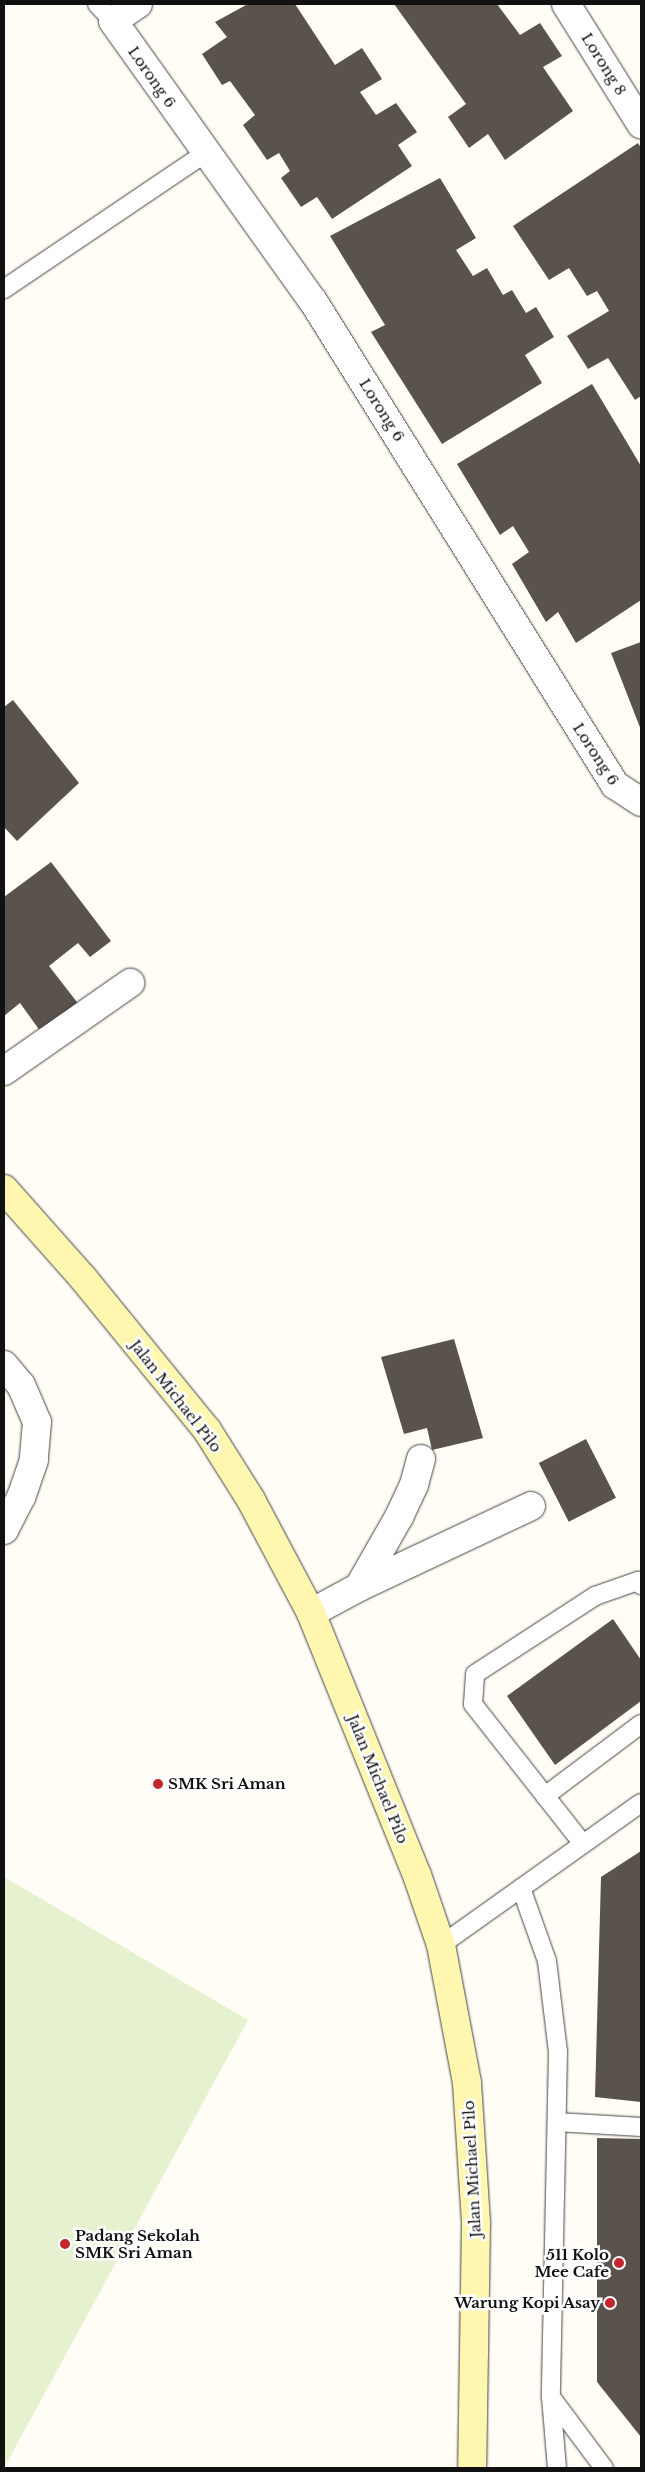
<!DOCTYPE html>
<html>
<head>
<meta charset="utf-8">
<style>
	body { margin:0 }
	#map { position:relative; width:645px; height:2472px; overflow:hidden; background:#fffdf5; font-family:"Libre Baskerville",serif }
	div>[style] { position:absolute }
	.pitch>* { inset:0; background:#e6f2cf }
	.building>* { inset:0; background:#5a524d; transform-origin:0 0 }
	.roads { filter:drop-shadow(0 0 1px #444) drop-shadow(0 0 1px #444) }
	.lane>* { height:18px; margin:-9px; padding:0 9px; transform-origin:9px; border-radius:9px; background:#fff }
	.street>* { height:28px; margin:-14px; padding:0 14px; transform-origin:14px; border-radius:14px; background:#fff }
	.secondary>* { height:28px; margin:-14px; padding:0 14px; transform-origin:14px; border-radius:14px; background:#fff6b0 }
	.dots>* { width:14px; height:14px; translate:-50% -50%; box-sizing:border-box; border:2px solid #fff; border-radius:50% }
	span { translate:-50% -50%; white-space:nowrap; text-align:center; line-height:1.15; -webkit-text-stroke:5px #fff; paint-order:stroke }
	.street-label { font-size:15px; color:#111 }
	.poi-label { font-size:15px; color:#111; font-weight:700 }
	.left { translate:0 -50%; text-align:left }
	.right { translate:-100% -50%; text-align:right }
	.frame { position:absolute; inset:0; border:5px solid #111; pointer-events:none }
</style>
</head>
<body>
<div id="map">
	<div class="pitch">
		<i style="clip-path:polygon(4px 1877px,248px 2020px,4px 2468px)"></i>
	</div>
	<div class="building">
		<i style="clip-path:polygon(248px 4px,295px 4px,335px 65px,362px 48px,382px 79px,360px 92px,376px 115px,396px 103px,417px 132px,398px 145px,412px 166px,332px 219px,317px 197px,301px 207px,281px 178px,290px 171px,279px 153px,267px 160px,243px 125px,255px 115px,230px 81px,222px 85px,202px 54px,227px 37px,215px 22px)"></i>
		<i style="clip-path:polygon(394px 4px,497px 4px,520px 35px,540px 23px,562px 56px,543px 67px,573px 111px,505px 160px,488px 134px,469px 148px,448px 117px,466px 104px)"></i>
		<i style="clip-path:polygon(638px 143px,641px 148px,641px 396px,635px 400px,608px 358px,588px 369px,567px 336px,609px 311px,597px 291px,587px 296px,569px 268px,549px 280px,513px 226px)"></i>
		<i style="clip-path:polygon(440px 178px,476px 238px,456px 250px,473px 276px,487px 268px,503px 295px,512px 290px,526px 313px,536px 307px,554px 337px,525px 355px,542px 383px,442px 444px,371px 332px,385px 325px,330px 236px)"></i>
		<i style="clip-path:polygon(592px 384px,641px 466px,641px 600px,576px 643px,558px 612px,546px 622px,512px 564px,529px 552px,513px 526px,500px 535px,457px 464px)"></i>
		<i style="clip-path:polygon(641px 642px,641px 730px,611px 653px)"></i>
		<i style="clip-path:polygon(13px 700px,79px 783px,17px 841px,4px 827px,4px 707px)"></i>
		<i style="clip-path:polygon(51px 862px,111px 941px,90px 957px,78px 943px,49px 966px,80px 1006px,43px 1035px,20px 1003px,4px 1016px,4px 897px)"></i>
		<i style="clip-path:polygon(454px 1339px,483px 1438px,432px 1450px,427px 1428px,404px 1434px,381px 1357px)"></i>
		<i style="left:586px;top:1439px;width:66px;height:53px;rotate:63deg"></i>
		<i style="clip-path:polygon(613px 1619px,641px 1660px,641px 1701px,555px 1765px,507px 1696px)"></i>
		<i style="clip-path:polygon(641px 1851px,641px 2102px,595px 2097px,601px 1877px)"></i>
		<i style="clip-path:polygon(597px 2138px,641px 2139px,641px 2437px,597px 2382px)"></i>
	</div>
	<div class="roads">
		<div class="lane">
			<i style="left:97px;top:4px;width:23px;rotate:47deg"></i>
			<i style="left:4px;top:289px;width:244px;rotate:-34deg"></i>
			<i style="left:545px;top:1796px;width:120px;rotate:-36.9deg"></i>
			<i style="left:583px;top:1844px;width:178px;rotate:-128.2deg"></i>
			<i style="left:473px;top:1704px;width:30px;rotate:-86deg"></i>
			<i style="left:475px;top:1674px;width:143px;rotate:-33deg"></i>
			<i style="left:595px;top:1596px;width:46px;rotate:-19.2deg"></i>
			<i style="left:638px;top:1581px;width:5px;rotate:53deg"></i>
			<i style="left:521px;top:1888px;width:77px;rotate:70.4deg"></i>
			<i style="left:547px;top:1961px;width:92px;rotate:83.1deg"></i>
			<i style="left:558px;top:2052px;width:345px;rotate:91.2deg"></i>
			<i style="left:551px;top:2397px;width:71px;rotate:85.2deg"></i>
			<i style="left:441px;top:1945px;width:245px;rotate:-35.4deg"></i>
			<i style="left:557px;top:2122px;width:84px;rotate:3.4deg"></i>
			<i style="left:551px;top:2397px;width:89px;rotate:53.3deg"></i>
		</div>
		<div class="street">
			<i style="left:138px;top:4px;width:30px;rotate:146deg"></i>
			<i style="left:113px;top:21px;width:344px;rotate:54.5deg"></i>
			<i style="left:313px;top:301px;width:570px;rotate:58.04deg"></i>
			<i style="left:615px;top:785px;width:31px;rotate:33deg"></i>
			<i style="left:566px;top:4px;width:142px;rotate:58deg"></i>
			<i style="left:4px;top:1071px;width:154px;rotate:-34.9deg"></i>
			<i style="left:4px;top:1365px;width:26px;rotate:50deg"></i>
			<i style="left:21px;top:1385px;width:40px;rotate:66.6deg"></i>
			<i style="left:37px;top:1422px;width:38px;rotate:95deg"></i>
			<i style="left:34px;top:1460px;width:39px;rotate:109deg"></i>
			<i style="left:21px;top:1497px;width:37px;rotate:117deg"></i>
			<i style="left:359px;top:1587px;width:81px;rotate:-60.3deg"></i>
			<i style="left:399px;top:1517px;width:35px;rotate:-65deg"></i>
			<i style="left:414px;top:1485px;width:27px;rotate:-75deg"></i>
			<i style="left:311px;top:1613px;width:55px;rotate:-28.4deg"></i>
			<i style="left:359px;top:1587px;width:190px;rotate:-25.2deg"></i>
		</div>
		<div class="secondary">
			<i style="left:4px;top:1189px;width:119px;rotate:48.4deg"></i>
			<i style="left:83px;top:1278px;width:196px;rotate:50.8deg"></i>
			<i style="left:207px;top:1430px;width:83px;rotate:57.8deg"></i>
			<i style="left:251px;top:1500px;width:128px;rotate:62deg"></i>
			<i style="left:311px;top:1613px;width:283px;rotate:68deg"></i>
			<i style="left:417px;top:1875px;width:74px;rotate:71.1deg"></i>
			<i style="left:441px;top:1945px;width:140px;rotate:79.3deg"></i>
			<i style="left:467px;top:2083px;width:141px;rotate:86.3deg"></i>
			<i style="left:476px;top:2224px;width:244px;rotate:90.9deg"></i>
		</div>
	</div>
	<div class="dots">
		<i style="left:158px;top:1784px;background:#c4262e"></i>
		<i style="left:65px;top:2244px;background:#c4262e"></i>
		<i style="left:619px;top:2263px;background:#c4262e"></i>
		<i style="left:610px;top:2303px;background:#c4262e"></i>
	</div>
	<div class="street-label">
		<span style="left:604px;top:64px;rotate:58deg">Lorong 8</span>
		<span style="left:152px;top:77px;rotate:55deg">Lorong 6</span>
		<span style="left:382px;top:410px;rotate:58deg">Lorong 6</span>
		<span style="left:596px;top:754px;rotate:57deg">Lorong 6</span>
		<span style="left:176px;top:1396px;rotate:52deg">Jalan Michael Pilo</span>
		<span style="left:378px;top:1779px;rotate:68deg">Jalan Michael Pilo</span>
		<span style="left:472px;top:2169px;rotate:-93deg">Jalan Michael Pilo</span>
	</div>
	<div class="poi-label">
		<span class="left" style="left:168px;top:1784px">SMK Sri Aman</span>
		<span class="left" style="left:75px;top:2244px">Padang Sekolah<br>SMK Sri Aman</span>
		<span class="right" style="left:609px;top:2263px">511 Kolo<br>Mee Cafe</span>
		<span class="right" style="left:600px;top:2303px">Warung Kopi Asay</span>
	</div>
	<div class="frame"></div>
</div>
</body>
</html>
